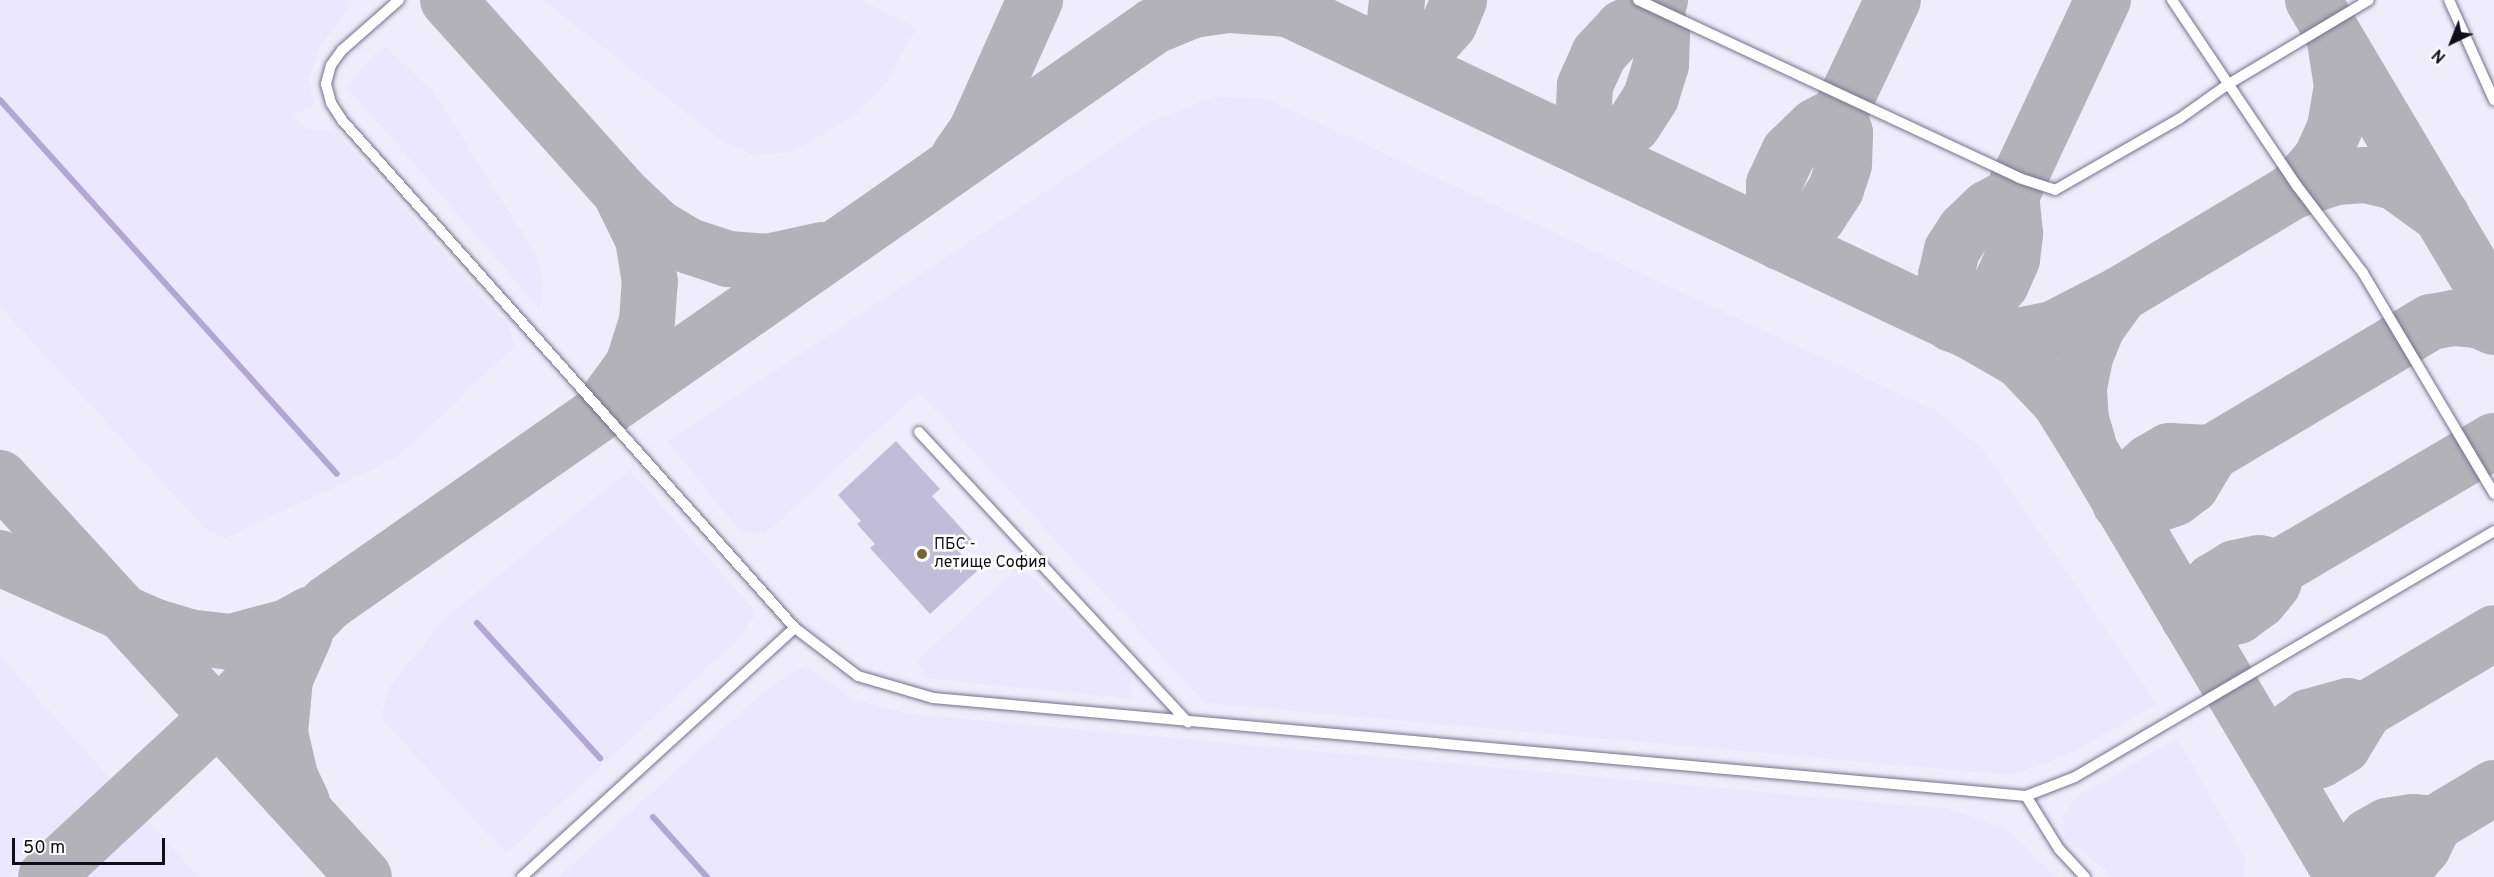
<!DOCTYPE html>
<html>
<head>
<meta charset="utf-8">
<style>
	body { margin:0 }
	#map { position:relative; width:2494px; height:877px; overflow:hidden; background:#f9f8fe; font-family:Overpass,sans-serif }
	div>[style] { position:absolute }
	.built>* { inset:0; background:#efedfb; transform-origin:0 0 }
	.green>* { inset:0; background:#ebe7fe }
	.stream>* { height:6px; margin:-3px; padding:0 3px; transform-origin:3px; border-radius:3px; background:#b0a7d2 }
	.taxiway>* { height:56px; margin:-28px; padding:0 28px; transform-origin:28px; border-radius:28px; background:#b4b2b9 }
	.building>* { inset:0; background:#c1bcd8 }
	.roads { filter:drop-shadow(0 0 2px #75718a) drop-shadow(0 0 2px #75718a) }
	.lane>* { height:10px; margin:-5px; padding:0 5px; transform-origin:5px; border-radius:5px; background:#fff }
	.dots>* { width:16px; height:16px; translate:-50% -50%; box-sizing:border-box; border:3px solid #fff; border-radius:50% }
	span { translate:-50% -50%; white-space:nowrap; text-align:center; line-height:1.15; -webkit-text-stroke:5px #fff; paint-order:stroke }
	.poi-label { font-size:16px; color:#100e18 }
	.left { translate:0 -50%; text-align:left }
	.north { position:absolute; left:2422px; top:12px; width:60px; height:60px; -webkit-text-stroke:4px #fff; paint-order:stroke; rotate:223deg; font-size:16px; font-weight:700; line-height:24px; text-align:center; color:#100e18 }
	.north::after { content:''; display:block; margin:auto; width:21px; height:27px; background:#100e18; clip-path:polygon(50% 0,100% 100%,50% 72%,0 100%) }
	.scale { position:absolute; left:12px; top:838px; width:153px; height:27px; box-sizing:border-box; border:3px solid #100e18; border-top:0; padding-left:8px; font-size:18px; line-height:21px; white-space:nowrap; color:#100e18; -webkit-text-stroke:4px #fff; paint-order:stroke }
</style>
</head>
<body>
<div id="map">
	<div class="built">
		<i style="left:0;top:0;width:2494px;height:877px"></i>
	</div>
	<div class="green">
		<i style="clip-path:polygon(0 0,347px 0,352px 5px,320px 46px,309px 80px,315px 105px,293px 115px,306px 129px,335px 131px,509px 328px,515px 346px,398px 457px,226px 538px,207px 531px,0 307px)"></i>
		<i style="clip-path:polygon(543px 0,859px 0,916px 28px,887px 82px,858px 113px,792px 152px,754px 155px,726px 144px)"></i>
		<i style="clip-path:polygon(384px 45px,435px 94px,537px 256px,543px 285px,540px 309px,346px 86px)"></i>
		<i style="clip-path:polygon(1214px 97px,1266px 98px,1934px 410px,1981px 447px,2157px 704px,2065px 756px,2011px 775px,1205px 703px,919px 392px,765px 534px,741px 532px,667px 442px,1149px 123px)"></i>
		<i style="clip-path:polygon(630px 470px,756px 612px,742px 636px,506px 854px,381px 718px,389px 687px,445px 618px)"></i>
		<i style="clip-path:polygon(1016px 570px,1031px 576px,1130px 674px,1132px 699px,926px 678px,917px 661px)"></i>
		<i style="clip-path:polygon(0 656px,114px 783px,11px 877px,0 877px)"></i>
		<i style="clip-path:polygon(806px 665px,854px 700px,909px 714px,1949px 809px,2004px 827px,2057px 877px,558px 877px,767px 689px)"></i>
		<i style="clip-path:polygon(2177px 738px,2245px 857px,2244px 877px,2113px 877px,2064px 837px,2063px 816px,2075px 798px)"></i>
		<i style="clip-path:polygon(146px 819px,199px 877px,82px 877px)"></i>
	</div>
	<div class="stream">
		<i style="left:0;top:100px;width:503px;rotate:47.98deg"></i>
		<i style="left:477px;top:623px;width:183px;rotate:47.7deg"></i>
		<i style="left:653px;top:817px;width:81px;rotate:48deg"></i>
	</div>
	<div class="taxiway">
		<i style="left:448px;top:0;width:259px;rotate:48.1deg"></i>
		<i style="left:621px;top:193px;width:50px;rotate:43.4deg"></i>
		<i style="left:657px;top:227px;width:37px;rotate:31deg"></i>
		<i style="left:689px;top:246px;width:41px;rotate:18.4deg"></i>
		<i style="left:728px;top:259px;width:39px;rotate:4deg"></i>
		<i style="left:767px;top:262px;width:56px;rotate:-12.3deg"></i>
		<i style="left:1397px;top:0;width:38px;rotate:96deg"></i>
		<i style="left:1393px;top:38px;width:24px;rotate:73deg"></i>
		<i style="left:1400px;top:61px;width:35px;rotate:-29deg"></i>
		<i style="left:1431px;top:44px;width:27px;rotate:-48deg"></i>
		<i style="left:1449px;top:24px;width:26px;rotate:-67deg"></i>
		<i style="left:2313px;top:0;width:355px;rotate:59.3deg"></i>
		<i style="left:1656px;top:11px;width:37px;rotate:153deg"></i>
		<i style="left:1623px;top:28px;width:35px;rotate:133deg"></i>
		<i style="left:1599px;top:54px;width:35px;rotate:114deg"></i>
		<i style="left:1585px;top:86px;width:36px;rotate:93deg"></i>
		<i style="left:1583px;top:122px;width:30px;rotate:78deg"></i>
		<i style="left:1589px;top:151px;width:24px;rotate:-22deg"></i>
		<i style="left:1611px;top:142px;width:28px;rotate:-38deg"></i>
		<i style="left:1633px;top:125px;width:33px;rotate:-57deg"></i>
		<i style="left:1651px;top:97px;width:34px;rotate:-73deg"></i>
		<i style="left:1661px;top:65px;width:29px;rotate:-88deg"></i>
		<i style="left:1662px;top:36px;width:26px;rotate:-103deg"></i>
		<i style="left:1656px;top:11px;width:12px;rotate:-70deg"></i>
		<i style="left:1839px;top:114px;width:26px;rotate:152deg"></i>
		<i style="left:1816px;top:126px;width:37px;rotate:136deg"></i>
		<i style="left:1789px;top:152px;width:35px;rotate:115deg"></i>
		<i style="left:1774px;top:184px;width:32px;rotate:90deg"></i>
		<i style="left:1774px;top:216px;width:27px;rotate:77deg"></i>
		<i style="left:1780px;top:242px;width:45px;rotate:-33.3deg"></i>
		<i style="left:1818px;top:217px;width:33px;rotate:-57deg"></i>
		<i style="left:1836px;top:189px;width:25px;rotate:-72deg"></i>
		<i style="left:1844px;top:165px;width:32px;rotate:-88deg"></i>
		<i style="left:1845px;top:133px;width:20px;rotate:-108deg"></i>
		<i style="left:1839px;top:114px;width:126px;rotate:-64.7deg"></i>
		<i style="left:959px;top:156px;width:29px;rotate:-55deg"></i>
		<i style="left:976px;top:132px;width:145px;rotate:-65.9deg"></i>
		<i style="left:2293px;top:191px;width:43px;rotate:-48.8deg"></i>
		<i style="left:2321px;top:159px;width:35px;rotate:-66deg"></i>
		<i style="left:2335px;top:127px;width:42px;rotate:-80.3deg"></i>
		<i style="left:2342px;top:86px;width:45px;rotate:-99deg"></i>
		<i style="left:2011px;top:196px;width:26px;rotate:152deg"></i>
		<i style="left:1988px;top:208px;width:32px;rotate:136deg"></i>
		<i style="left:1965px;top:230px;width:24px;rotate:123deg"></i>
		<i style="left:1952px;top:250px;width:26px;rotate:103deg"></i>
		<i style="left:1946px;top:275px;width:29px;rotate:90deg"></i>
		<i style="left:1946px;top:304px;width:21px;rotate:73deg"></i>
		<i style="left:1952px;top:324px;width:35px;rotate:-31deg"></i>
		<i style="left:1982px;top:306px;width:29px;rotate:-49deg"></i>
		<i style="left:2001px;top:284px;width:27px;rotate:-66deg"></i>
		<i style="left:2012px;top:259px;width:26px;rotate:-83deg"></i>
		<i style="left:2015px;top:233px;width:37px;rotate:-96deg"></i>
		<i style="left:2011px;top:196px;width:217px;rotate:-64.9deg"></i>
		<i style="left:1973px;top:333px;width:39px;rotate:6deg"></i>
		<i style="left:2012px;top:337px;width:42px;rotate:-11deg"></i>
		<i style="left:2053px;top:329px;width:76px;rotate:-27.2deg"></i>
		<i style="left:2121px;top:294px;width:200px;rotate:-30.9deg"></i>
		<i style="left:2293px;top:191px;width:45px;rotate:-18deg"></i>
		<i style="left:2336px;top:177px;width:29px;rotate:-4deg"></i>
		<i style="left:2365px;top:175px;width:31px;rotate:13deg"></i>
		<i style="left:2395px;top:182px;width:58px;rotate:35.9deg"></i>
		<i style="left:607px;top:401px;width:44px;rotate:-54.2deg"></i>
		<i style="left:633px;top:365px;width:46px;rotate:-72.3deg"></i>
		<i style="left:647px;top:321px;width:39px;rotate:-86deg"></i>
		<i style="left:650px;top:282px;width:44px;rotate:-99.2deg"></i>
		<i style="left:643px;top:239px;width:48px;rotate:-116deg"></i>
		<i style="left:2088px;top:443px;width:24px;rotate:-107deg"></i>
		<i style="left:2081px;top:420px;width:32px;rotate:-94deg"></i>
		<i style="left:2079px;top:388px;width:32px;rotate:-79deg"></i>
		<i style="left:2085px;top:357px;width:32px;rotate:-68deg"></i>
		<i style="left:2097px;top:327px;width:41px;rotate:-54deg"></i>
		<i style="left:2211px;top:453px;width:42px;rotate:-177.3deg"></i>
		<i style="left:2169px;top:451px;width:22px;rotate:150deg"></i>
		<i style="left:2150px;top:462px;width:18px;rotate:139deg"></i>
		<i style="left:2136px;top:474px;width:33px;rotate:119deg"></i>
		<i style="left:2120px;top:503px;width:38px;rotate:2deg"></i>
		<i style="left:2158px;top:504px;width:18px;rotate:-19deg"></i>
		<i style="left:2175px;top:498px;width:20px;rotate:-37deg"></i>
		<i style="left:2191px;top:486px;width:39px;rotate:-59deg"></i>
		<i style="left:2211px;top:453px;width:256px;rotate:-30.8deg"></i>
		<i style="left:2431px;top:322px;width:23px;rotate:-10deg"></i>
		<i style="left:2454px;top:318px;width:24px;rotate:5deg"></i>
		<i style="left:2478px;top:320px;width:17px;rotate:24deg"></i>
		<i style="left:0;top:478px;width:540px;rotate:47.63deg"></i>
		<i style="left:0;top:558px;width:167px;rotate:24deg"></i>
		<i style="left:153px;top:626px;width:37px;rotate:17deg"></i>
		<i style="left:188px;top:637px;width:43px;rotate:6.6deg"></i>
		<i style="left:231px;top:642px;width:58px;rotate:-15deg"></i>
		<i style="left:287px;top:627px;width:26px;rotate:-29deg"></i>
		<i style="left:2279px;top:567px;width:20px;rotate:-169deg"></i>
		<i style="left:2259px;top:563px;width:25px;rotate:168deg"></i>
		<i style="left:2235px;top:568px;width:26px;rotate:149deg"></i>
		<i style="left:2213px;top:581px;width:23px;rotate:131deg"></i>
		<i style="left:2198px;top:598px;width:22px;rotate:114deg"></i>
		<i style="left:2189px;top:618px;width:27px;rotate:8deg"></i>
		<i style="left:2216px;top:622px;width:23px;rotate:-15deg"></i>
		<i style="left:2238px;top:616px;width:26px;rotate:-36deg"></i>
		<i style="left:2259px;top:601px;width:22px;rotate:-51deg"></i>
		<i style="left:2273px;top:584px;width:18px;rotate:-71deg"></i>
		<i style="left:2279px;top:567px;width:249px;rotate:-30.4deg"></i>
		<i style="left:2365px;top:710px;width:17px;rotate:-167deg"></i>
		<i style="left:2348px;top:706px;width:41px;rotate:164.6deg"></i>
		<i style="left:2308px;top:717px;width:19px;rotate:144deg"></i>
		<i style="left:2293px;top:728px;width:38px;rotate:118deg"></i>
		<i style="left:2275px;top:762px;width:20px;rotate:9deg"></i>
		<i style="left:2295px;top:765px;width:25px;rotate:-11deg"></i>
		<i style="left:2320px;top:760px;width:27px;rotate:-31deg"></i>
		<i style="left:2343px;top:746px;width:42px;rotate:-58.6deg"></i>
		<i style="left:2365px;top:710px;width:150px;rotate:-30.8deg"></i>
		<i style="left:302px;top:802px;width:29px;rotate:-115deg"></i>
		<i style="left:290px;top:776px;width:44px;rotate:-103.1deg"></i>
		<i style="left:280px;top:733px;width:54px;rotate:-84.7deg"></i>
		<i style="left:285px;top:679px;width:49px;rotate:-66deg"></i>
		<i style="left:46px;top:877px;width:233px;rotate:-42.9deg"></i>
		<i style="left:217px;top:718px;width:160px;rotate:-46deg"></i>
		<i style="left:328px;top:603px;width:1008px;rotate:-34.94deg"></i>
		<i style="left:1154px;top:26px;width:42px;rotate:-22.3deg"></i>
		<i style="left:1193px;top:10px;width:37px;rotate:-8deg"></i>
		<i style="left:1230px;top:5px;width:58px;rotate:3.9deg"></i>
		<i style="left:1288px;top:9px;width:758px;rotate:25.31deg"></i>
		<i style="left:1973px;top:333px;width:54px;rotate:29.9deg"></i>
		<i style="left:2020px;top:360px;width:57px;rotate:46.4deg"></i>
		<i style="left:2059px;top:401px;width:57px;rotate:58deg"></i>
		<i style="left:2089px;top:449px;width:498px;rotate:59.3deg"></i>
		<i style="left:2343px;top:877px;width:22px;rotate:-69deg"></i>
		<i style="left:2351px;top:856px;width:27px;rotate:-48deg"></i>
		<i style="left:2369px;top:836px;width:21px;rotate:-29deg"></i>
		<i style="left:2387px;top:826px;width:26px;rotate:-9deg"></i>
		<i style="left:2413px;top:822px;width:21px;rotate:5deg"></i>
		<i style="left:2380px;top:877px;width:34px;rotate:-27deg"></i>
		<i style="left:2410px;top:862px;width:20px;rotate:-49deg"></i>
		<i style="left:2423px;top:847px;width:25px;rotate:-64deg"></i>
		<i style="left:2434px;top:824px;width:70px;rotate:-31deg"></i>
	</div>
	<div class="building">
		<i style="clip-path:polygon(896px 441px,940px 489px,932px 496px,972px 540px,959px 552px,977px 571px,930px 614px,870px 548px,875px 544px,857px 524px,861px 521px,838px 495px)"></i>
	</div>
	<div class="roads">
		<div class="lane">
			<i style="left:399px;top:0;width:76px;rotate:138.7deg"></i>
			<i style="left:342px;top:50px;width:19px;rotate:126deg"></i>
			<i style="left:331px;top:65px;width:20px;rotate:105deg"></i>
			<i style="left:326px;top:84px;width:20px;rotate:75deg"></i>
			<i style="left:331px;top:103px;width:20px;rotate:57deg"></i>
			<i style="left:342px;top:120px;width:681px;rotate:48.28deg"></i>
			<i style="left:795px;top:628px;width:79px;rotate:37.3deg"></i>
			<i style="left:858px;top:676px;width:78px;rotate:16.3deg"></i>
			<i style="left:933px;top:698px;width:1097px;rotate:5.12deg"></i>
			<i style="left:2026px;top:796px;width:53px;rotate:-21.2deg"></i>
			<i style="left:2075px;top:777px;width:486px;rotate:-30.4deg"></i>
			<i style="left:1638px;top:0;width:421px;rotate:25deg"></i>
			<i style="left:2019px;top:178px;width:38px;rotate:18deg"></i>
			<i style="left:2055px;top:190px;width:143px;rotate:-29.8deg"></i>
			<i style="left:2179px;top:119px;width:59px;rotate:-35.3deg"></i>
			<i style="left:2227px;top:85px;width:165px;rotate:-30.9deg"></i>
			<i style="left:2172px;top:0;width:224px;rotate:56.1deg"></i>
			<i style="left:2297px;top:186px;width:109px;rotate:52.8deg"></i>
			<i style="left:2363px;top:273px;width:257px;rotate:59.3deg"></i>
			<i style="left:2449px;top:0;width:110px;rotate:65.8deg"></i>
			<i style="left:919px;top:432px;width:396px;rotate:47.2deg"></i>
			<i style="left:2026px;top:796px;width:62px;rotate:58.1deg"></i>
			<i style="left:2059px;top:849px;width:38px;rotate:47deg"></i>
			<i style="left:522px;top:877px;width:369px;rotate:-42.4deg"></i>
		</div>
	</div>
	<div class="dots">
		<i style="left:922px;top:554px;background:#7b6434"></i>
	</div>
	<div class="poi-label">
		<span class="left" style="left:934px;top:554px">ПБС -<br>летище София</span>
	</div>
	<div class="north">N</div>
	<div class="scale">50 m</div>
</div>
</body>
</html>
